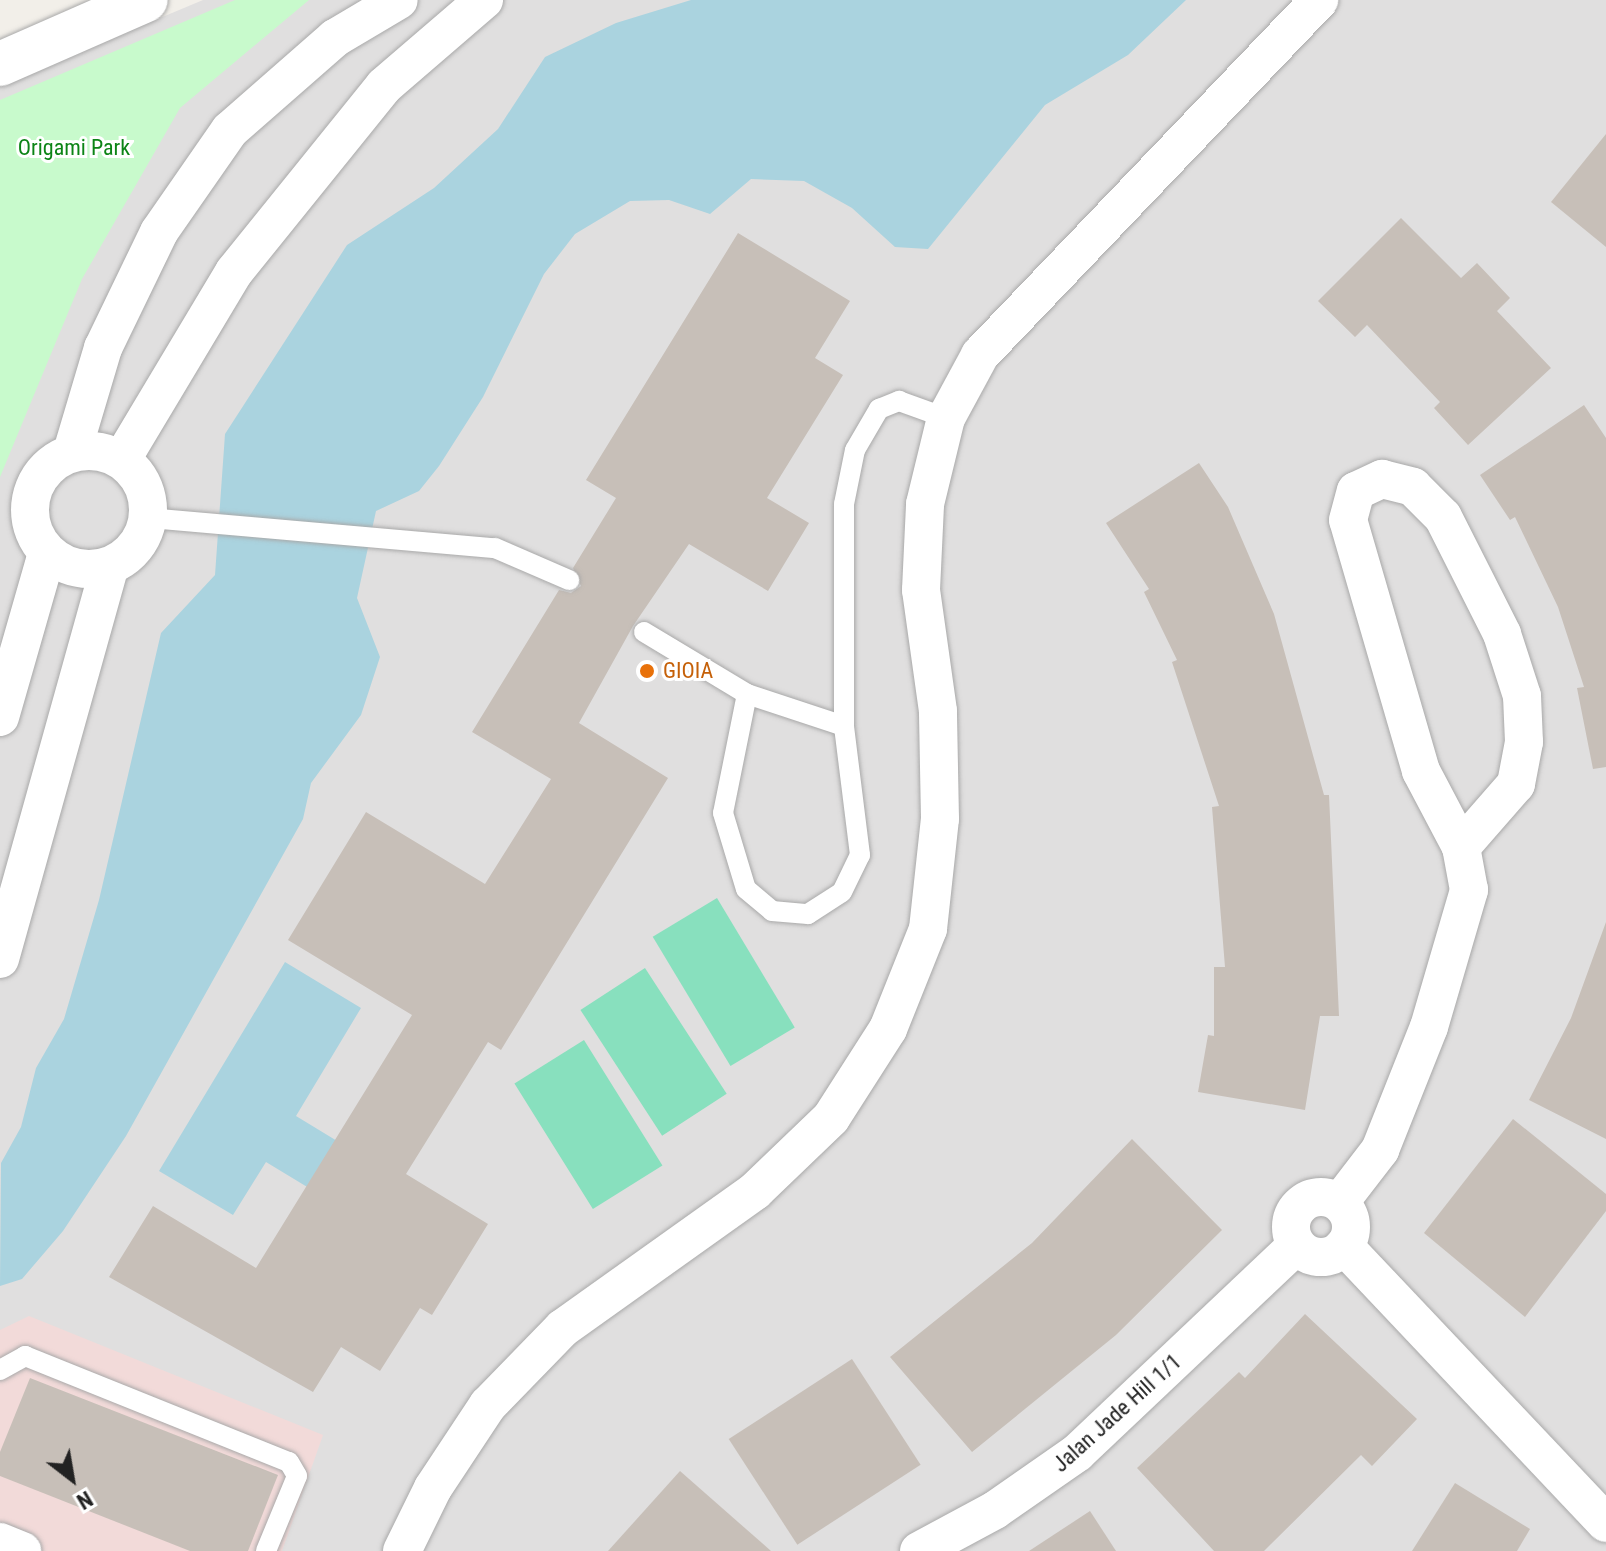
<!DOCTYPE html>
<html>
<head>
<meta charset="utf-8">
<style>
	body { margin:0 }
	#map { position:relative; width:1606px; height:1551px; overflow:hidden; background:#f2efe9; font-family:"Roboto Condensed",sans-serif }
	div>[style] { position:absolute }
	.residential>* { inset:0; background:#e0dfdf }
	.commercial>* { inset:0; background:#f2dad9 }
	.park>* { inset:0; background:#c8facc }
	.pitch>* { inset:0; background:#88e0be; transform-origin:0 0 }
	.water>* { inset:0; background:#aad3df }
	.building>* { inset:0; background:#c7bfb8; transform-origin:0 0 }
	.roads { filter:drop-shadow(0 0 2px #a9a9a9) drop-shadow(0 0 2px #a9a9a9) }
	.service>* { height:20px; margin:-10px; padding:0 10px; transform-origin:10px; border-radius:10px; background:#fff }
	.minor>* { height:38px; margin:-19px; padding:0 19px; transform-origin:19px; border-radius:19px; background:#fff }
	.minor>.ring { margin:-19px; padding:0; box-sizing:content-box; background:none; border:38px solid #fff; border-radius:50% }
	.tertiary>* { height:44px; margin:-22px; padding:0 22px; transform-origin:22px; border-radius:22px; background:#fff }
	.dots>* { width:22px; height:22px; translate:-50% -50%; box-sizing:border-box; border:4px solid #fff; border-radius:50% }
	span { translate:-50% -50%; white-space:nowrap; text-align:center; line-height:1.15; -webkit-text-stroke:6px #fff; paint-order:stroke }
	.park-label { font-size:22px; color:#0c8416 }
	.food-label { font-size:22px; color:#c56008 }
	.left { translate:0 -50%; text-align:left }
	.street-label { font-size:22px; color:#222 }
	.north { position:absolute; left:32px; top:1439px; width:80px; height:80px; -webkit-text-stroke:6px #fff; paint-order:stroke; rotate:149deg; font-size:22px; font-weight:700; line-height:32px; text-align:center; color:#222 }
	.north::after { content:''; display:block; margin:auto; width:28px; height:36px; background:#222; clip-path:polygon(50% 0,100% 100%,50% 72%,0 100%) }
</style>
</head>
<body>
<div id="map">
	<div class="residential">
		<i style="clip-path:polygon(203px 0,1606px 0,1606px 1551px,0 1551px,0 85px)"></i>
	</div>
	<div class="commercial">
		<i style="clip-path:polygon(29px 1316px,323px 1435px,282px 1551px,0 1551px,0 1330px)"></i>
	</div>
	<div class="park">
		<i style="clip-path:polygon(235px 0,309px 0,180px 108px,82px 279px,0 477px,0 100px)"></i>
	</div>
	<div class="pitch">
		<i style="left:717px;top:898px;width:151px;height:75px;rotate:59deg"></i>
		<i style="left:645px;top:968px;width:150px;height:77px;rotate:57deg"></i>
		<i style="left:584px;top:1040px;width:148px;height:82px;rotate:58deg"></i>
	</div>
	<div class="water">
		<i style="clip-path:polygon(691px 0,1186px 0,1128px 55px,1045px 105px,928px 249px,895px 247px,852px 208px,804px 181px,751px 179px,710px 214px,669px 200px,630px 201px,575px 234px,544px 274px,483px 397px,439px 466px,419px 491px,376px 511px,357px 598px,380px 657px,361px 715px,311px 783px,303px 819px,126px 1136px,63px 1231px,22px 1279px,0 1286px,1px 1163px,21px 1127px,36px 1068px,64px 1019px,99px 900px,161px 633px,215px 575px,225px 434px,347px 245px,434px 188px,498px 129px,545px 57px,616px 23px)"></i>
		<i style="clip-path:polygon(285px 962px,361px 1008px,296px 1116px,393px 1175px,365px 1222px,266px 1162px,233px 1215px,159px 1171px)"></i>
	</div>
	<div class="building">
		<i style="clip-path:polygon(1606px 134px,1606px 247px,1551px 202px)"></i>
		<i style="clip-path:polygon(1401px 218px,1461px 278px,1477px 263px,1510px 298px,1497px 311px,1551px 368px,1468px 445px,1434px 408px,1440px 402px,1367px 325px,1355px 337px,1318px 301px)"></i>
		<i style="clip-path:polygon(738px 233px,850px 301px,815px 358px,843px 375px,767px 498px,809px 523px,768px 591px,689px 544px,633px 626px,579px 723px,668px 778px,501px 1050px,488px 1042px,406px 1174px,488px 1224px,432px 1315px,420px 1308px,380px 1371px,341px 1347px,313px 1392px,109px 1277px,153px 1206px,256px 1268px,412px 1015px,288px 940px,366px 812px,485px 884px,551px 779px,472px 732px,559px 590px,571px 593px,581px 586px,573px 568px,616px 498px,586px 480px)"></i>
		<i style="clip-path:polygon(1584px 405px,1606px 438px,1606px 767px,1593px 769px,1577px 688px,1584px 687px,1558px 607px,1515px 517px,1510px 520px,1480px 475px)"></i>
		<i style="clip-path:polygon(1199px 463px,1228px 507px,1274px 614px,1324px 795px,1329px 795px,1339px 1016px,1320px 1016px,1305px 1110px,1198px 1092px,1208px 1035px,1214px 1036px,1214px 967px,1225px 967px,1212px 807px,1219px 806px,1172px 662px,1177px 660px,1144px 592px,1149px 589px,1106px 523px)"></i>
		<i style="clip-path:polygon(1606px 922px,1606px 1139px,1529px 1100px,1571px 1018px)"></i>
		<i style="clip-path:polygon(1513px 1119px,1606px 1194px,1606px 1211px,1525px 1317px,1424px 1233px)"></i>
		<i style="clip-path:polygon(1132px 1139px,1222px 1230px,1116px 1335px,972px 1452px,890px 1357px,1032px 1243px)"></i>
		<i style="clip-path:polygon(1305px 1314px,1417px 1419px,1372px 1466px,1361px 1455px,1264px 1551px,1214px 1551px,1137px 1468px,1239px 1372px,1245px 1378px)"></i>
		<i style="left:852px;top:1359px;width:126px;height:147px;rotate:57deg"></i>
		<i style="clip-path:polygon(30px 1378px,278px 1475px,248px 1551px,190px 1551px,0 1476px,0 1452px)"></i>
		<i style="clip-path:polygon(680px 1471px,771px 1551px,608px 1551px)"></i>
		<i style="clip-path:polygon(1455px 1483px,1530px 1529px,1517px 1551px,1412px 1551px)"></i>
		<i style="clip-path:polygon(1090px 1511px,1116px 1551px,1029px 1551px)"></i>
	</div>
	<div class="roads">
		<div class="service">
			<i style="left:149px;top:518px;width:347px;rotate:5deg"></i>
			<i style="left:495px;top:548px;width:81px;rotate:23.4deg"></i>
			<i style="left:644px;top:632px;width:120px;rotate:31deg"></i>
			<i style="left:747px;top:694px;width:102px;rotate:18.3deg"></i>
			<i style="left:844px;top:726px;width:222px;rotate:-90deg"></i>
			<i style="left:844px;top:504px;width:55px;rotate:-78.5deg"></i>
			<i style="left:855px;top:450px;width:48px;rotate:-59.7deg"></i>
			<i style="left:879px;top:409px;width:22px;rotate:-22deg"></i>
			<i style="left:899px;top:401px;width:50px;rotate:19.9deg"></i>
			<i style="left:747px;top:694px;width:121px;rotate:101.4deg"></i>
			<i style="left:723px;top:813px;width:79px;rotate:73.2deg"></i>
			<i style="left:746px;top:889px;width:34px;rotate:40deg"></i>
			<i style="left:772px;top:911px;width:36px;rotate:5deg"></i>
			<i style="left:808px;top:914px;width:40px;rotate:-32.9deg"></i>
			<i style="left:842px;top:892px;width:41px;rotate:-64.1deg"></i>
			<i style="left:860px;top:855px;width:130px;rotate:-97.1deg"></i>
			<i style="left:0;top:1370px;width:29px;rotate:-29deg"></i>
			<i style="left:25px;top:1356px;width:284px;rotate:21.9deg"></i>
			<i style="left:289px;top:1462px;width:16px;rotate:60deg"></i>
			<i style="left:297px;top:1476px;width:81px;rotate:112.5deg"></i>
		</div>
		<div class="minor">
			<i class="ring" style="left:30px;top:451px;width:80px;height:80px"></i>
			<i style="left:72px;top:452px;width:109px;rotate:-73.4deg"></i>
			<i style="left:103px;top:348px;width:129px;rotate:-64.2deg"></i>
			<i style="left:159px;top:232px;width:124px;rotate:-55.2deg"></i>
			<i style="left:230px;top:130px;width:140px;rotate:-41.2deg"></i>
			<i style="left:335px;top:38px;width:74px;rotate:-30.7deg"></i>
			<i style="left:122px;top:459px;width:218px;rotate:-59.1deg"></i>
			<i style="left:234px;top:272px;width:239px;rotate:-51.1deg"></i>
			<i style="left:384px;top:86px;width:132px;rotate:-40.7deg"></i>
			<i style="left:0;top:717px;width:171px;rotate:-74deg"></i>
			<i style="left:0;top:959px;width:408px;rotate:-74.4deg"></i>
			<i class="ring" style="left:1291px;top:1197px;width:22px;height:22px"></i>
			<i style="left:1340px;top:1202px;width:66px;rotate:-52.4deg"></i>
			<i style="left:1380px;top:1150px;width:132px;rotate:-68.3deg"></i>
			<i style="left:1429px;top:1027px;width:143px;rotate:-73.7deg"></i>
			<i style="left:1469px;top:890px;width:44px;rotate:-100.5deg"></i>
			<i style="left:1461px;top:847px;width:86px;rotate:-117.8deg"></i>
			<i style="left:1421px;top:771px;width:261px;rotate:-106.2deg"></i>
			<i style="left:1348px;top:520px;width:30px;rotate:-75deg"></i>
			<i style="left:1356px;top:491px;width:29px;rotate:-25deg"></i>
			<i style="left:1382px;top:479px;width:32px;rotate:14deg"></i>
			<i style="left:1413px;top:487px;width:42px;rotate:45deg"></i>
			<i style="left:1443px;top:517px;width:131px;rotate:63.2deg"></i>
			<i style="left:1502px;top:634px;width:65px;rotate:72.1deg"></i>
			<i style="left:1522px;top:696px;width:46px;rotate:87.5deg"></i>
			<i style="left:1524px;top:742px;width:43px;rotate:100.8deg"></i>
			<i style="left:1516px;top:784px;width:84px;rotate:131.1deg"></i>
			<i style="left:1344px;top:1246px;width:381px;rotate:46.6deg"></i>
			<i style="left:0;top:1542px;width:24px;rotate:22deg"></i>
			<i style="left:402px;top:1551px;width:70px;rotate:-63.8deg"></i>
			<i style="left:433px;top:1488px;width:100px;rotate:-56.5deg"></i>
			<i style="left:488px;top:1405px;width:107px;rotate:-45.8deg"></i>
			<i style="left:563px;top:1328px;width:236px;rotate:-35.5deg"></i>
			<i style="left:755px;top:1191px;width:105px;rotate:-43.8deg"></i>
			<i style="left:831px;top:1118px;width:106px;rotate:-57.4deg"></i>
			<i style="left:888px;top:1029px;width:108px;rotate:-68.2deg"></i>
			<i style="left:928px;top:929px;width:111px;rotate:-83.8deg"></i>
			<i style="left:940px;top:819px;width:108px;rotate:-91.1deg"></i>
			<i style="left:938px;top:711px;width:122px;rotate:-98deg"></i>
			<i style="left:921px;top:590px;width:86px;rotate:-87.3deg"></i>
			<i style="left:925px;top:504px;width:89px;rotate:-76.3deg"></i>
			<i style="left:946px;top:418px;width:72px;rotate:-61.6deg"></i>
			<i style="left:980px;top:355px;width:491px;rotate:-46.3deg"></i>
			<i style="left:919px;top:1551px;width:86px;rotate:-28.3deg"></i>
			<i style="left:995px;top:1510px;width:100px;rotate:-34.8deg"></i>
			<i style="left:1077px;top:1453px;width:300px;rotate:-43.4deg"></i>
		</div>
		<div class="tertiary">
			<i style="left:0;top:64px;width:159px;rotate:-23.7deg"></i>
		</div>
	</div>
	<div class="dots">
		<i style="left:647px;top:671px;background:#e8710a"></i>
	</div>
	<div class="park-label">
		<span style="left:74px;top:148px">Origami Park</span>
	</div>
	<div class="food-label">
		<span class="left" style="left:663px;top:671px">GIOIA</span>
	</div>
	<div class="street-label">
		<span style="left:1117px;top:1413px;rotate:-42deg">Jalan Jade Hill 1/1</span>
	</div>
	<div class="north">N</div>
</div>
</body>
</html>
